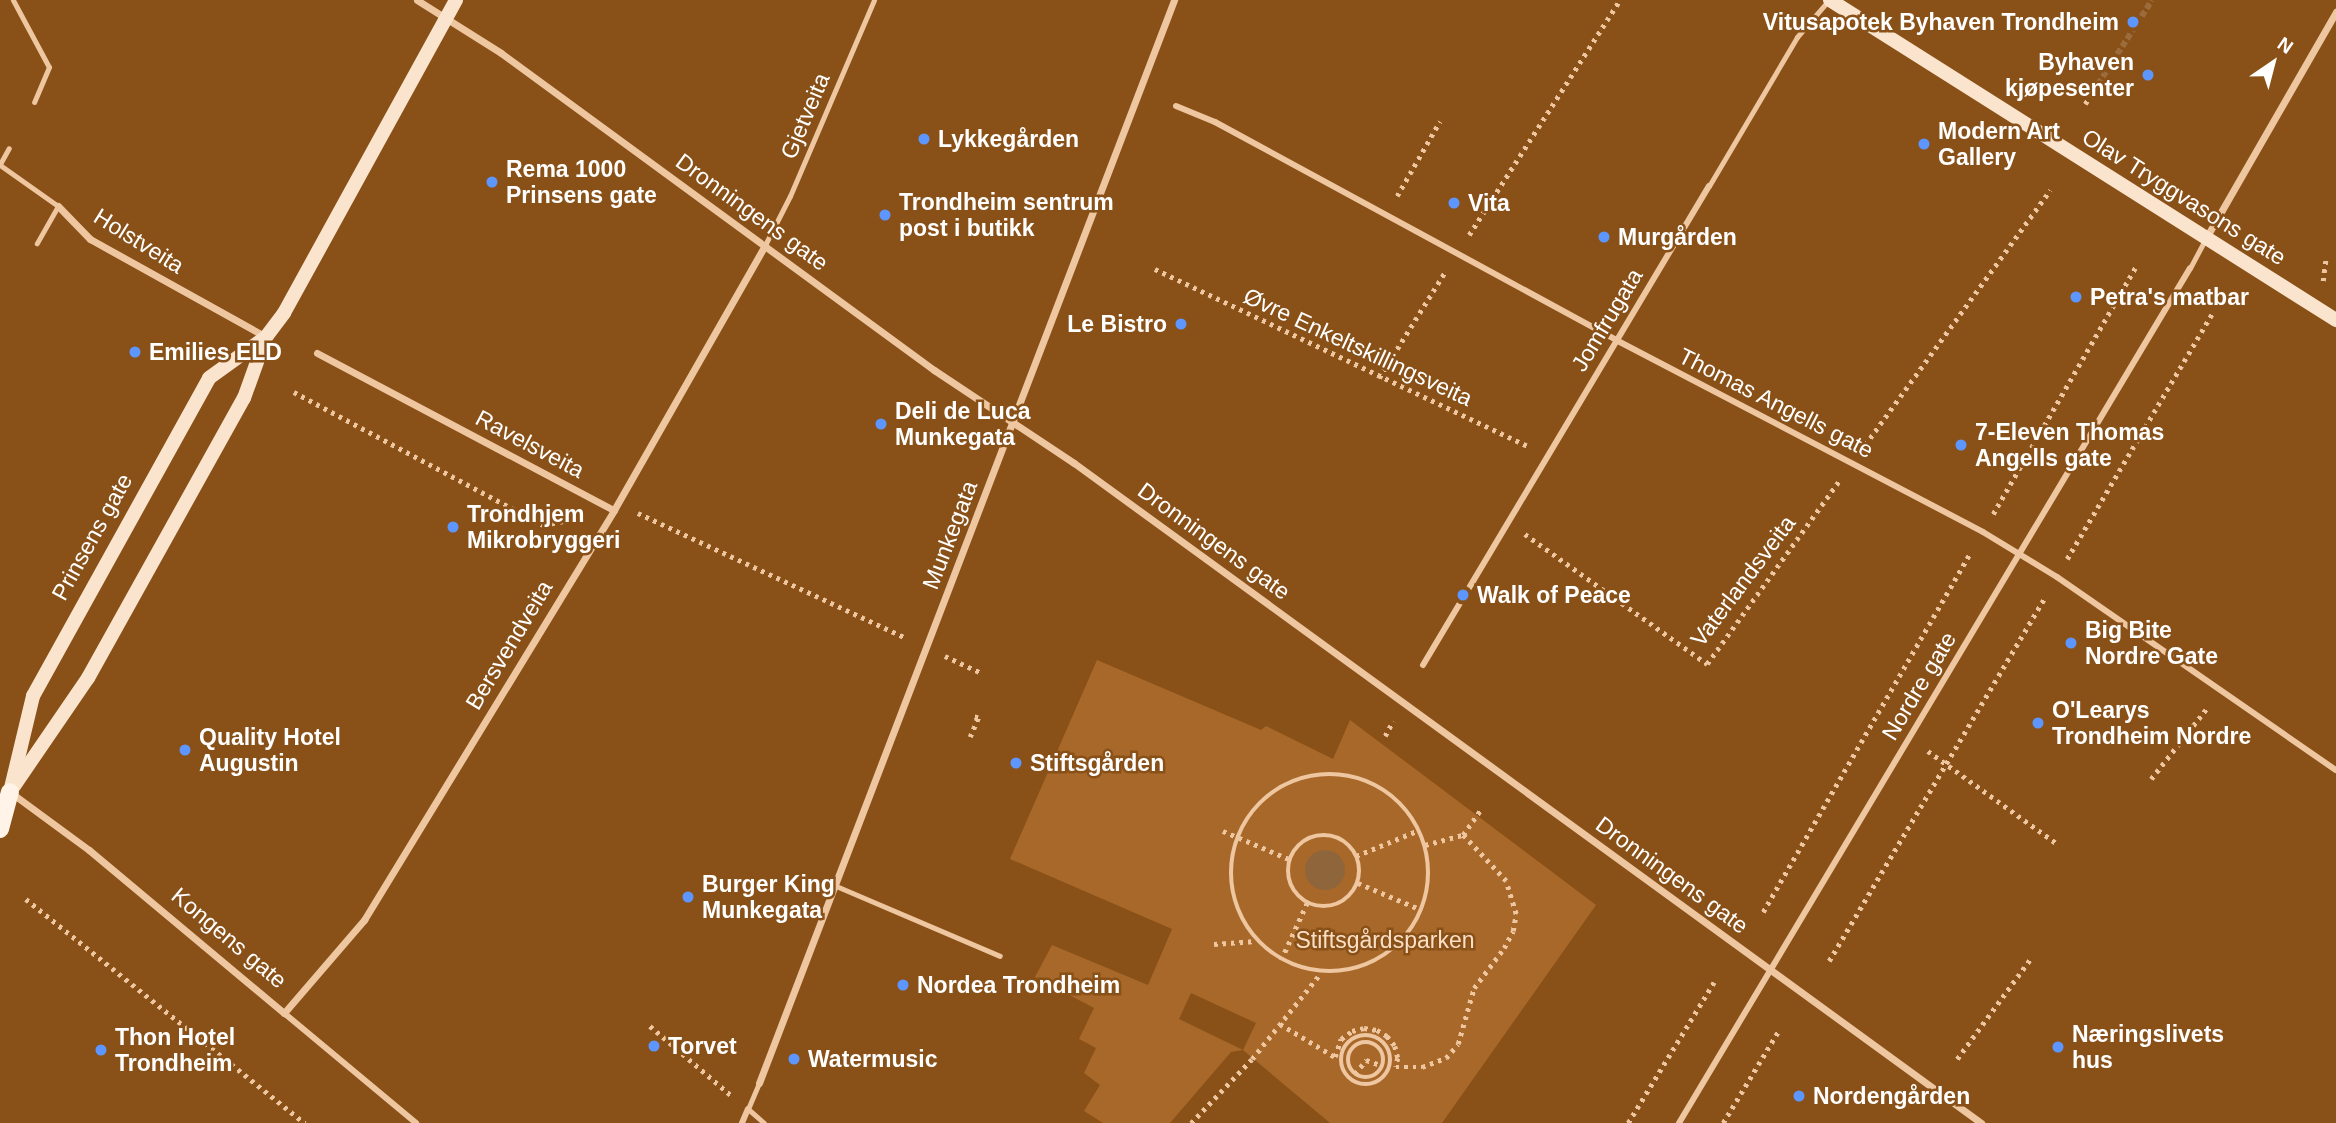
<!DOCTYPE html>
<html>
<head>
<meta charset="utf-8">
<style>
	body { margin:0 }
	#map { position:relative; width:2336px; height:1123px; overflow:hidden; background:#895118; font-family:Helvetica,sans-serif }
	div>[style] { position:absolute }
	.green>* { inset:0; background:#a8682a }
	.water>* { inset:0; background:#8f653b }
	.round { border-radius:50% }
	.pedestrian-tunnel>* { height:6px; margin-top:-3px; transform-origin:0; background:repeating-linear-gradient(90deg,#9b6b3b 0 6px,transparent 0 9px) }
	.path>* { height:4.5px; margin-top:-2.25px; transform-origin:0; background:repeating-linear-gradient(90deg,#eec6a0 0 3.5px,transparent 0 8.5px) }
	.path>.ring { margin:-2.25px; padding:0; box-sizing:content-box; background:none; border:4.5px solid #eec6a0; border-radius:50% }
	.service>* { height:5px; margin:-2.5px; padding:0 2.5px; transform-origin:2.5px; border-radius:2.5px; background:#eec6a0 }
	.pedestrian>* { height:6px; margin:-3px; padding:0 3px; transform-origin:3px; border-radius:3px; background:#eec6a0 }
	.minor>* { height:7px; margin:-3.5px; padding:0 3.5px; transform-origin:3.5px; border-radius:3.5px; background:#eec6a0 }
	.secondary>* { height:14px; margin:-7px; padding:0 7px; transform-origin:7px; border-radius:7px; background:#fae4cd }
	.primary>* { height:18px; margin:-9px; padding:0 9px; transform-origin:9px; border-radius:9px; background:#fff4e7 }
	.dots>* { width:19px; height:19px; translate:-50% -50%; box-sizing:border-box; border:4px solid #895118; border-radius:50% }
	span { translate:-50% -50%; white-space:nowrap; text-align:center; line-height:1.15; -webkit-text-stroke:5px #895118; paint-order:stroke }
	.poi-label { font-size:23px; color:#fff; font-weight:700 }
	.right { translate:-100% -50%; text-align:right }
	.left { translate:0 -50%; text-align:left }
	.street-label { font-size:23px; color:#fff }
	.park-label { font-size:23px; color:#fadfc6 }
	.north { position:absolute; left:2238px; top:28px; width:70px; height:70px; -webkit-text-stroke:5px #895118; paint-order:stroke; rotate:35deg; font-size:19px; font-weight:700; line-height:28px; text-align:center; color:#fff }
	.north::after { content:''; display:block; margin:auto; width:24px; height:32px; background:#fff; clip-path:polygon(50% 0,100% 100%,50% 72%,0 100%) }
</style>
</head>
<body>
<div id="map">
	<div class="green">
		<i style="clip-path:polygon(evenodd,1097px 660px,1261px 730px,1266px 726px,1333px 759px,1350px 720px,1596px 905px,1442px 1123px,1330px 1123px,1243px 1050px,1231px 1052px,1170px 1123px,1103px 1123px,1084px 1111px,1100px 1085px,1084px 1073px,1096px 1048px,1079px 1039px,1094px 1008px,1035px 977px,1052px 945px,1148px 985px,1172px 929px,1010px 859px,1097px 660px,1191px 993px,1256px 1023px,1243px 1050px,1179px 1019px,1191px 993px)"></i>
	</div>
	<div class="water">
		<i class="round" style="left:1305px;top:850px;width:40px;height:40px"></i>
	</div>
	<div class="pedestrian-tunnel">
		<i style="left:2093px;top:92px;width:109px;rotate:-57.3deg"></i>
	</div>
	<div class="path">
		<i style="left:2085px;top:104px;width:14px;rotate:-56deg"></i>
		<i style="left:1397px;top:196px;width:86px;rotate:-60.2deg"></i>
		<i style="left:1469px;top:235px;width:279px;rotate:-57.3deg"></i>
		<i style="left:1155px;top:269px;width:413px;rotate:25.4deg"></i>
		<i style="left:2323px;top:281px;width:25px;rotate:-83deg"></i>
		<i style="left:1379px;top:378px;width:125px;rotate:-58.1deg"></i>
		<i style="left:294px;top:392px;width:282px;rotate:28.1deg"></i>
		<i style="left:543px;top:525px;width:36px;rotate:-11deg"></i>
		<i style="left:1865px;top:445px;width:315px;rotate:-54deg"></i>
		<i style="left:638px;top:513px;width:296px;rotate:25deg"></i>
		<i style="left:1993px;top:514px;width:286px;rotate:-60deg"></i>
		<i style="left:1525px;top:534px;width:224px;rotate:35.5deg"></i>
		<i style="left:1707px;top:664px;width:226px;rotate:-54.2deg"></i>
		<i style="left:2067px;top:559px;width:285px;rotate:-59.4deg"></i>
		<i style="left:945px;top:656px;width:38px;rotate:25deg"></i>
		<i style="left:1385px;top:736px;width:17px;rotate:-62deg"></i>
		<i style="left:970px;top:737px;width:21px;rotate:-67deg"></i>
		<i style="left:978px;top:718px;width:7px;rotate:-164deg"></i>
		<i style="left:1928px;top:751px;width:161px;rotate:35.7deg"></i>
		<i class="ring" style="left:1231px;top:774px;width:193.5px;height:193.5px"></i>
		<i style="left:2151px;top:779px;width:90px;rotate:-51.7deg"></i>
		<i style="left:1223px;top:831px;width:72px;rotate:23deg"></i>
		<i class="ring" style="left:1288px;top:835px;width:67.5px;height:67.5px"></i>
		<i style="left:1425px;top:845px;width:39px;rotate:-15deg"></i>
		<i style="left:1463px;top:835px;width:33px;rotate:-55deg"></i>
		<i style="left:1356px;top:856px;width:68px;rotate:-22.4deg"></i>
		<i style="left:1358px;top:883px;width:69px;rotate:22.9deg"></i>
		<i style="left:26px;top:899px;width:358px;rotate:38.8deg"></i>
		<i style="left:1763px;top:912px;width:416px;rotate:-60deg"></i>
		<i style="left:1214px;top:944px;width:42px;rotate:-4.1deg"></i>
		<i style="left:1281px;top:960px;width:63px;rotate:-65.5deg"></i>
		<i style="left:1829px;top:961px;width:423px;rotate:-59.3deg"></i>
		<i style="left:1280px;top:1024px;width:64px;rotate:31deg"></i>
		<i style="left:1335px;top:1057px;width:19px;rotate:-72deg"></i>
		<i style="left:1341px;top:1039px;width:14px;rotate:-36deg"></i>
		<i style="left:1352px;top:1031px;width:12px;rotate:-14deg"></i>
		<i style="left:1364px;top:1028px;width:13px;rotate:9deg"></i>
		<i style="left:1377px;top:1030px;width:12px;rotate:31deg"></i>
		<i style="left:1387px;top:1036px;width:13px;rotate:51deg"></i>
		<i style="left:1395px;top:1046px;width:12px;rotate:76deg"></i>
		<i style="left:1398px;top:1058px;width:9px;rotate:103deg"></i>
		<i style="left:1396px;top:1067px;width:26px"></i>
		<i style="left:1422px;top:1067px;width:26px;rotate:-21deg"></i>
		<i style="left:1446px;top:1058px;width:18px;rotate:-49deg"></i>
		<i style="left:1458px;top:1044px;width:58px;rotate:-74.1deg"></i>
		<i style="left:1474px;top:988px;width:50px;rotate:-53.1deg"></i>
		<i style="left:1504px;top:948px;width:19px;rotate:-62deg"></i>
		<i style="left:1513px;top:931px;width:17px;rotate:-80deg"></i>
		<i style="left:1516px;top:914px;width:34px;rotate:-107deg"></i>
		<i style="left:1506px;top:881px;width:63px;rotate:-133.1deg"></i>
		<i style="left:650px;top:1026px;width:108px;rotate:40.5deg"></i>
		<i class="ring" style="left:1341px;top:1035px;width:45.5px;height:45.5px"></i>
		<i class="ring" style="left:1348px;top:1042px;width:31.5px;height:31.5px"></i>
		<i style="left:1957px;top:1059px;width:127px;rotate:-53.7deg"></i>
		<i style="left:1355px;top:1074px;width:18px;rotate:-52deg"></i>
		<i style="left:1366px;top:1060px;width:18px;rotate:19deg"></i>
		<i style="left:1191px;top:1123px;width:88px;rotate:-46.4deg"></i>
		<i style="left:1252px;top:1059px;width:110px;rotate:-51.3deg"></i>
		<i style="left:1628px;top:1123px;width:165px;rotate:-58.6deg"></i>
		<i style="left:1723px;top:1123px;width:109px;rotate:-58.9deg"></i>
	</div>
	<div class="service">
		<i style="left:13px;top:0;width:76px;rotate:61.8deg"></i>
		<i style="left:49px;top:67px;width:38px;rotate:113deg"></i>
		<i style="left:0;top:164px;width:18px;rotate:-61deg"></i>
		<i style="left:0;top:165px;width:71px;rotate:35.3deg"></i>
		<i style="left:58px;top:206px;width:43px;rotate:119.6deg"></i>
		<i style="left:1709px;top:186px;width:173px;rotate:-59.4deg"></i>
		<i style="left:1797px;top:37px;width:48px;rotate:-49.3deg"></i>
		<i style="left:765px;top:245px;width:55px;rotate:-63deg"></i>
		<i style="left:790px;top:196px;width:213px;rotate:-66.8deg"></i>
		<i style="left:2190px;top:268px;width:32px;rotate:-62deg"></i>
		<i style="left:836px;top:886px;width:178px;rotate:23.1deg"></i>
		<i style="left:759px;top:1083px;width:28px;rotate:113deg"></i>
		<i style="left:748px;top:1109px;width:21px;rotate:41deg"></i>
	</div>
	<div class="pedestrian">
		<i style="left:1176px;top:106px;width:42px;rotate:22.3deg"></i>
		<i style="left:1215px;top:122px;width:456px;rotate:28.5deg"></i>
		<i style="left:1616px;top:340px;width:414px;rotate:27.6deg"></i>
		<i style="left:1983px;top:532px;width:87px;rotate:31.3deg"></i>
		<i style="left:2057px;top:577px;width:339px;rotate:34.7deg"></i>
		<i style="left:1423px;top:665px;width:558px;rotate:-59.16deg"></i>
		<i style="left:284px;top:1013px;width:172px;rotate:39.8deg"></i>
		<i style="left:742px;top:1123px;width:15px;rotate:-67deg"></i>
		<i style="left:1679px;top:1123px;width:996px;rotate:-59.13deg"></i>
	</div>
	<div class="minor">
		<i style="left:417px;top:0;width:99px;rotate:32.2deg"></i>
		<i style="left:501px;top:53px;width:537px;rotate:36.21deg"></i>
		<i style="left:934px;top:370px;width:168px;rotate:33.6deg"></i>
		<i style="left:1074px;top:463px;width:1122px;rotate:36.04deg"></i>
		<i style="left:58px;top:206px;width:46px;rotate:45.9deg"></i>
		<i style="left:90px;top:239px;width:201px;rotate:29.1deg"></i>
		<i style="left:2206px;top:238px;width:261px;rotate:-60.1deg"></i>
		<i style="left:317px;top:353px;width:336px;rotate:27.9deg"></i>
		<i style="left:10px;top:792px;width:98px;rotate:36.3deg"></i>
		<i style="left:89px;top:850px;width:254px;rotate:39.9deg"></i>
		<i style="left:284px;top:1013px;width:123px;rotate:-49.3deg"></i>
		<i style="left:364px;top:920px;width:480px;rotate:-58.6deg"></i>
		<i style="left:614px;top:510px;width:305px;rotate:-60.3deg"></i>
		<i style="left:759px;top:1083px;width:1160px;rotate:-69.03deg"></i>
	</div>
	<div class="secondary">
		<i style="left:1830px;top:0;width:599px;rotate:32.31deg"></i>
		<i style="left:14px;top:786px;width:131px;rotate:-55.6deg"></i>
		<i style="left:88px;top:678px;width:321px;rotate:-60.9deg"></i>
		<i style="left:244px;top:398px;width:65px;rotate:-70.2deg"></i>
		<i style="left:10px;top:792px;width:99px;rotate:-76.5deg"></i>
		<i style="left:33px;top:696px;width:363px;rotate:-61deg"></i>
		<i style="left:209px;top:378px;width:70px;rotate:-35.7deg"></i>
		<i style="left:266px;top:337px;width:30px;rotate:-53deg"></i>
		<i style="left:284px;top:313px;width:357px;rotate:-61.2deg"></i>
	</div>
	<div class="primary">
		<i style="left:0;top:829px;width:38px;rotate:-75deg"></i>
	</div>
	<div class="dots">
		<i style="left:2133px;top:22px;background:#5d96ff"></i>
		<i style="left:2148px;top:75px;background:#5d96ff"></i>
		<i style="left:924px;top:139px;background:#5d96ff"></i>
		<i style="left:1924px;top:144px;background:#5d96ff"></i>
		<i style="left:492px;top:182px;background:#5d96ff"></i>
		<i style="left:1454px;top:203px;background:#5d96ff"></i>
		<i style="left:885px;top:215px;background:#5d96ff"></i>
		<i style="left:1604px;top:237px;background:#5d96ff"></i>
		<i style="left:2076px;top:297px;background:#5d96ff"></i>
		<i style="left:1181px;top:324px;background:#5d96ff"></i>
		<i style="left:135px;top:352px;background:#5d96ff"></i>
		<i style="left:881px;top:424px;background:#5d96ff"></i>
		<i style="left:1961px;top:445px;background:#5d96ff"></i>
		<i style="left:453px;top:527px;background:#5d96ff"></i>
		<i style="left:1463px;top:595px;background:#5d96ff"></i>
		<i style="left:2071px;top:643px;background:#5d96ff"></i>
		<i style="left:2038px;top:723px;background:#5d96ff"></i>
		<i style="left:185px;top:750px;background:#5d96ff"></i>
		<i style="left:1016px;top:763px;background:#5d96ff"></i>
		<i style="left:688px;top:897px;background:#5d96ff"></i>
		<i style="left:903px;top:985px;background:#5d96ff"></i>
		<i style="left:654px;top:1046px;background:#5d96ff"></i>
		<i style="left:2058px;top:1047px;background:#5d96ff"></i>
		<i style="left:101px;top:1050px;background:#5d96ff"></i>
		<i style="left:794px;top:1059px;background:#5d96ff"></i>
		<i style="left:1799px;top:1096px;background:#5d96ff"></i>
	</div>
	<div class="poi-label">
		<span class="right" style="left:2119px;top:22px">Vitusapotek Byhaven Trondheim</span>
		<span class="right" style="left:2134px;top:75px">Byhaven<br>kjøpesenter</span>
		<span class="left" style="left:1938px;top:144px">Modern Art<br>Gallery</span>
		<span class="left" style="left:938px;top:139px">Lykkegården</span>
		<span class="left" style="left:506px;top:182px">Rema 1000<br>Prinsens gate</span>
		<span class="left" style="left:899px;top:215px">Trondheim sentrum<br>post i butikk</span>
		<span class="left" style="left:1468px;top:203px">Vita</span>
		<span class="left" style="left:1618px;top:237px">Murgården</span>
		<span class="left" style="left:2090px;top:297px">Petra's matbar</span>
		<span class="right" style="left:1167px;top:324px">Le Bistro</span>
		<span class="left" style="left:149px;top:352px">Emilies ELD</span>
		<span class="left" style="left:895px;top:424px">Deli de Luca<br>Munkegata</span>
		<span class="left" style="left:1975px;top:445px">7-Eleven Thomas<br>Angells gate</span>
		<span class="left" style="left:467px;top:527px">Trondhjem<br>Mikrobryggeri</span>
		<span class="left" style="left:1477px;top:595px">Walk of Peace</span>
		<span class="left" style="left:2085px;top:643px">Big Bite<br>Nordre Gate</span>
		<span class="left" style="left:2052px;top:723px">O'Learys<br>Trondheim Nordre</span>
		<span class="left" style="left:199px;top:750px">Quality Hotel<br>Augustin</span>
		<span class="left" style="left:1030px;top:763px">Stiftsgården</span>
		<span class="left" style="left:702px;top:897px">Burger King<br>Munkegata</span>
		<span class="left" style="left:917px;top:985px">Nordea Trondheim</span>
		<span class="left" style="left:2072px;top:1047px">Næringslivets<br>hus</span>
		<span class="left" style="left:115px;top:1050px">Thon Hotel<br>Trondheim</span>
		<span class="left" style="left:668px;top:1046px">Torvet</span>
		<span class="left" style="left:808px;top:1059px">Watermusic</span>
		<span class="left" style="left:1813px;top:1096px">Nordengården</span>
	</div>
	<div class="street-label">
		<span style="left:805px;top:116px;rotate:-67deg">Gjetveita</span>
		<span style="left:2184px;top:197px;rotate:32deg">Olav Tryggvasons gate</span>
		<span style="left:752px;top:212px;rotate:36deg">Dronningens gate</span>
		<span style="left:139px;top:241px;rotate:32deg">Holstveita</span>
		<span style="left:1607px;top:320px;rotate:-59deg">Jomfrugata</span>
		<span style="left:1358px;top:347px;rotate:25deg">Øvre Enkeltskillingsveita</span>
		<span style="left:1776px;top:403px;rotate:27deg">Thomas Angells gate</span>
		<span style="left:530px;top:444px;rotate:28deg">Ravelsveita</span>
		<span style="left:950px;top:535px;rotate:-69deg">Munkegata</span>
		<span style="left:92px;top:537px;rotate:-61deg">Prinsens gate</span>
		<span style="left:1214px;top:541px;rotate:36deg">Dronningens gate</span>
		<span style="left:1743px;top:581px;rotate:-53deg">Vaterlandsveita</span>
		<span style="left:509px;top:645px;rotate:-59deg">Bersvendveita</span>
		<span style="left:1919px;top:686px;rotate:-59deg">Nordre gate</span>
		<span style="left:1672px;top:875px;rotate:36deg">Dronningens gate</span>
		<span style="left:229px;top:938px;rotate:40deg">Kongens gate</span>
	</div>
	<div class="park-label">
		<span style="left:1385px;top:940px">Stiftsgårdsparken</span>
	</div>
	<div class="north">N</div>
</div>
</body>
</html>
